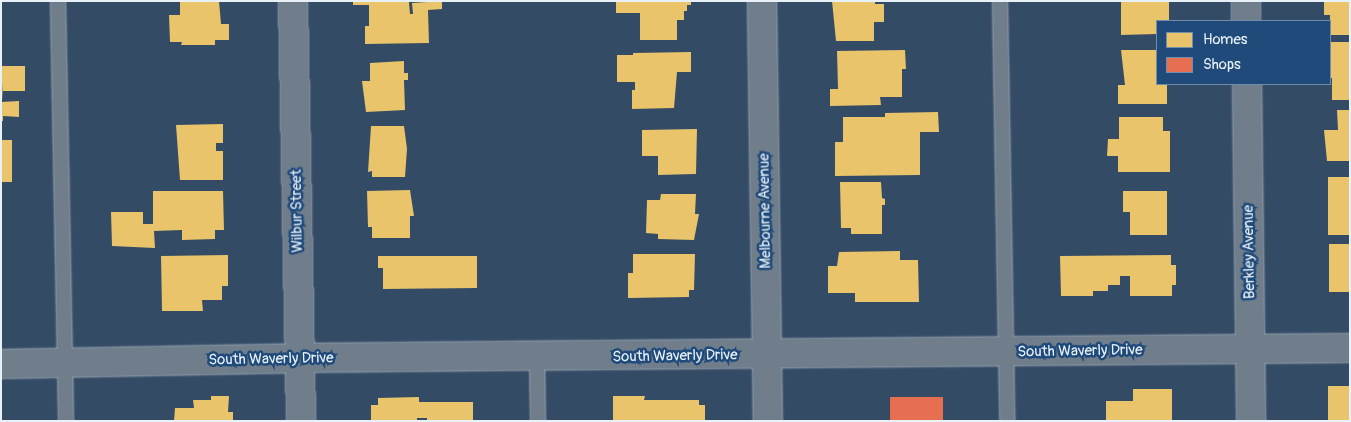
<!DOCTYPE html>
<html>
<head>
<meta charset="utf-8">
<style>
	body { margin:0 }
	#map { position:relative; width:1351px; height:422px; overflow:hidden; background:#344b65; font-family:Pangolin,sans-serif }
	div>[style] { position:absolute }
	.homes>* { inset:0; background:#e9c46a; transform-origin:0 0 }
	.shops>* { inset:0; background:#e76f51; transform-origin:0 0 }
	.roads { filter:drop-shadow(0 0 1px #9aa6b3) drop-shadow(0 0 1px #9aa6b3) }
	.lane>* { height:14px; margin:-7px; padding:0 7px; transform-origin:7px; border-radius:7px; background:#707e8c }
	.street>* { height:28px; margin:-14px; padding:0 14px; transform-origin:14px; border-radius:14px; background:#707e8c }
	span { translate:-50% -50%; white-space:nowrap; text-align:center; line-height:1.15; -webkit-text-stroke:5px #1f4a7a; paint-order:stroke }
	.street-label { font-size:15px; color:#e8f1f8 }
	.frame { position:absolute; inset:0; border:2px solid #e8f1f8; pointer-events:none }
	.legend { position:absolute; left:1156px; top:20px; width:175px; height:65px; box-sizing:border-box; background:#1f4a7a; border:1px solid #6f8dac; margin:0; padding:6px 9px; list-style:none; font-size:15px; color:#e8f1f8 }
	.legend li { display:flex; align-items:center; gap:10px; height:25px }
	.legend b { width:25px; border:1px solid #6f8dac }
</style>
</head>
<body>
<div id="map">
	<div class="homes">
		<i style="clip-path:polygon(180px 1px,219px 1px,221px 24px,229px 24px,229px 40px,215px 40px,215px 45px,181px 45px,182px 42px,170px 42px,169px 15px,180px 15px)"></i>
		<i style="clip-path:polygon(353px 1px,406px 1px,409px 2px,410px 14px,413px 14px,412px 3px,442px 1px,442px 9px,428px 10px,429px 43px,365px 44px,365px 26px,369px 26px,369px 5px,353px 5px)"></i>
		<i style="clip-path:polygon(616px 1px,691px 1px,691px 5px,687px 5px,687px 11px,684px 11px,684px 20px,677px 20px,677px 40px,640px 40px,640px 13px,616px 13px)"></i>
		<i style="clip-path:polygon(832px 1px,875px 1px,875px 4px,884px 4px,884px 22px,874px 22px,874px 41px,836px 41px)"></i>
		<i style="clip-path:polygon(1121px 1px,1169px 1px,1169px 21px,1157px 21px,1157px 34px,1121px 35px)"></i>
		<i style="clip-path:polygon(1324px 1px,1350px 1px,1350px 35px,1330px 35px,1330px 15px,1324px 15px)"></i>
		<i style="clip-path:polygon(1331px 42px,1350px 42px,1350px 100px,1332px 100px,1332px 78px,1330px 78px)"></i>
		<i style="clip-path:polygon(905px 50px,906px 69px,902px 69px,902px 97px,880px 97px,881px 105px,830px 106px,830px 89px,838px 89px,837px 51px)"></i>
		<i style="clip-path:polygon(1121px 50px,1157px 50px,1157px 84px,1167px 84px,1167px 104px,1118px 104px,1118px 85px,1125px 85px)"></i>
		<i style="clip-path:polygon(691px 52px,691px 72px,677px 72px,674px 108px,632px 109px,632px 90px,635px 90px,635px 82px,617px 82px,617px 55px,633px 55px,633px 53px)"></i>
		<i style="clip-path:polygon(404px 61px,404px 73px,408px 73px,408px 80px,404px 80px,405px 110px,366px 112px,362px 81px,370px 81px,370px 63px)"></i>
		<i style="clip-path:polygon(1px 66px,25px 66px,25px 91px,3px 91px,3px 101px)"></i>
		<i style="clip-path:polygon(19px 101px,19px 117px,3px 116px,3px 121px,1px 121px,1px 102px)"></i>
		<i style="clip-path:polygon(1337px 110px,1350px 110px,1350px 161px,1327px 161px,1324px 130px,1338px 130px)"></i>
		<i style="clip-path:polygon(938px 112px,939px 132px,920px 132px,920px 175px,835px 176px,835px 142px,843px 142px,843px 117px,885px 117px,885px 113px)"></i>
		<i style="clip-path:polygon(1119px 117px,1163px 117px,1163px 131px,1170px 131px,1170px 172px,1118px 172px,1118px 156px,1107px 156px,1108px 139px,1119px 139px)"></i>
		<i style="clip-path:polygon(223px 124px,223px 143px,216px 143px,216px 151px,223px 151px,223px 180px,180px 180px,176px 125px)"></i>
		<i style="clip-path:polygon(371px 126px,404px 126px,407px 149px,405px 177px,372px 177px,372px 171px,368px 172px)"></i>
		<i style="clip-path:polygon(697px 129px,696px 174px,658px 175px,658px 156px,642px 156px,642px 130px)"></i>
		<i style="left:1px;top:140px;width:11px;height:42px"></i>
		<i style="left:1328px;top:177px;width:22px;height:58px"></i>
		<i style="clip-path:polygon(840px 182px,881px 182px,882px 198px,885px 199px,885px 205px,882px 205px,882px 234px,851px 234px,851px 228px,841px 228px)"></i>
		<i style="clip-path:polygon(410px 190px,414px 216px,410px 216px,410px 238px,372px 238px,372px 227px,368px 227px,367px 191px)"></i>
		<i style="clip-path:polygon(153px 191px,223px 191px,224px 230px,215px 230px,215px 239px,182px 240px,182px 230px,154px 231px,155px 248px,112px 246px,111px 212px,143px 212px,143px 224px,153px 224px)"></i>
		<i style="clip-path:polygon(1123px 191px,1167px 191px,1167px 235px,1130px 235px,1130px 212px,1123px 212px)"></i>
		<i style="clip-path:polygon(661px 194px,696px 194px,695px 214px,699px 214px,694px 240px,658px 239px,658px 234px,646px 233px,647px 200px,660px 200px)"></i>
		<i style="left:1329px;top:244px;width:21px;height:48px"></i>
		<i style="clip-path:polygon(900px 251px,900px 260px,918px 260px,919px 302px,855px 302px,855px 293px,828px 293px,828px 266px,837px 266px,839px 252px)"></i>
		<i style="clip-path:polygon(633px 254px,695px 254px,694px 290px,689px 290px,689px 297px,628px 298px,628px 273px,633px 273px)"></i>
		<i style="clip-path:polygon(228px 255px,228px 286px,222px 286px,222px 300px,202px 300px,203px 311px,162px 311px,161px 256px)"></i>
		<i style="clip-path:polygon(1171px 255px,1171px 265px,1176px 265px,1176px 285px,1172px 285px,1172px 296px,1130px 296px,1130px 276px,1120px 276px,1120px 285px,1108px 285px,1108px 291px,1093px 291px,1093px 296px,1061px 296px,1060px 256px)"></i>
		<i style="clip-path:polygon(378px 256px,477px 256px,477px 288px,383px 289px,383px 268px,378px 268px)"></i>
		<i style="left:1328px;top:386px;width:22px;height:35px"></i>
		<i style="clip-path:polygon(1133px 389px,1172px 389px,1172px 421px,1106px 421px,1106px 401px,1133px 401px)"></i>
		<i style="clip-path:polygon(211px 396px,229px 396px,228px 412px,233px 412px,233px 421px,174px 421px,175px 408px,194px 408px,193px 400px,211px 400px)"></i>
		<i style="clip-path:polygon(613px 396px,645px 396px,644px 400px,699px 400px,699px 405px,705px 405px,705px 421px,613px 421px)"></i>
		<i style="clip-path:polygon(419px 397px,419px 402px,473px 402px,473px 421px,427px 421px,427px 418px,417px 418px,417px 421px,371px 421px,371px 405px,378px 405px,378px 398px)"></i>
	</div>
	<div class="shops">
		<i style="left:943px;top:397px;width:24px;height:53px;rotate:90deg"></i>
	</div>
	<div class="roads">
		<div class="lane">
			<i style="left:58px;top:1px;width:420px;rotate:88.9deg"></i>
			<i style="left:1000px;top:1px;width:420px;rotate:89deg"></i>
			<i style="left:537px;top:357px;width:64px;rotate:89.1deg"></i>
		</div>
		<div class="street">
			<i style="left:293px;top:1px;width:420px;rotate:88.9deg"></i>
			<i style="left:762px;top:1px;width:420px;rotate:89.2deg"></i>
			<i style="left:1246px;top:1px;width:20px;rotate:90deg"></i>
			<i style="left:1247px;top:84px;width:337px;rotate:89.3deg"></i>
			<i style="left:1px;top:364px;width:299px;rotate:-1.1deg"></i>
			<i style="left:300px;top:358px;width:1050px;rotate:-0.55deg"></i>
		</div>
	</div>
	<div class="street-label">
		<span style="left:297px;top:211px;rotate:-91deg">Wilbur Street</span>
		<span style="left:765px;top:211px;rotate:-91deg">Melbourne Avenue</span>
		<span style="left:1249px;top:252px;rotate:-91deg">Berkley Avenue</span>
		<span style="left:1080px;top:351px;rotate:-1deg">South Waverly Drive</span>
		<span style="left:675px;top:356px;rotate:-1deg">South Waverly Drive</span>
		<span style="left:271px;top:359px;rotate:-1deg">South Waverly Drive</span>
	</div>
	<div class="frame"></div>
	<ul class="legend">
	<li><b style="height:14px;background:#e9c46a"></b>Homes</li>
	<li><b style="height:14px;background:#e76f51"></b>Shops</li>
	</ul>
</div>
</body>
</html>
